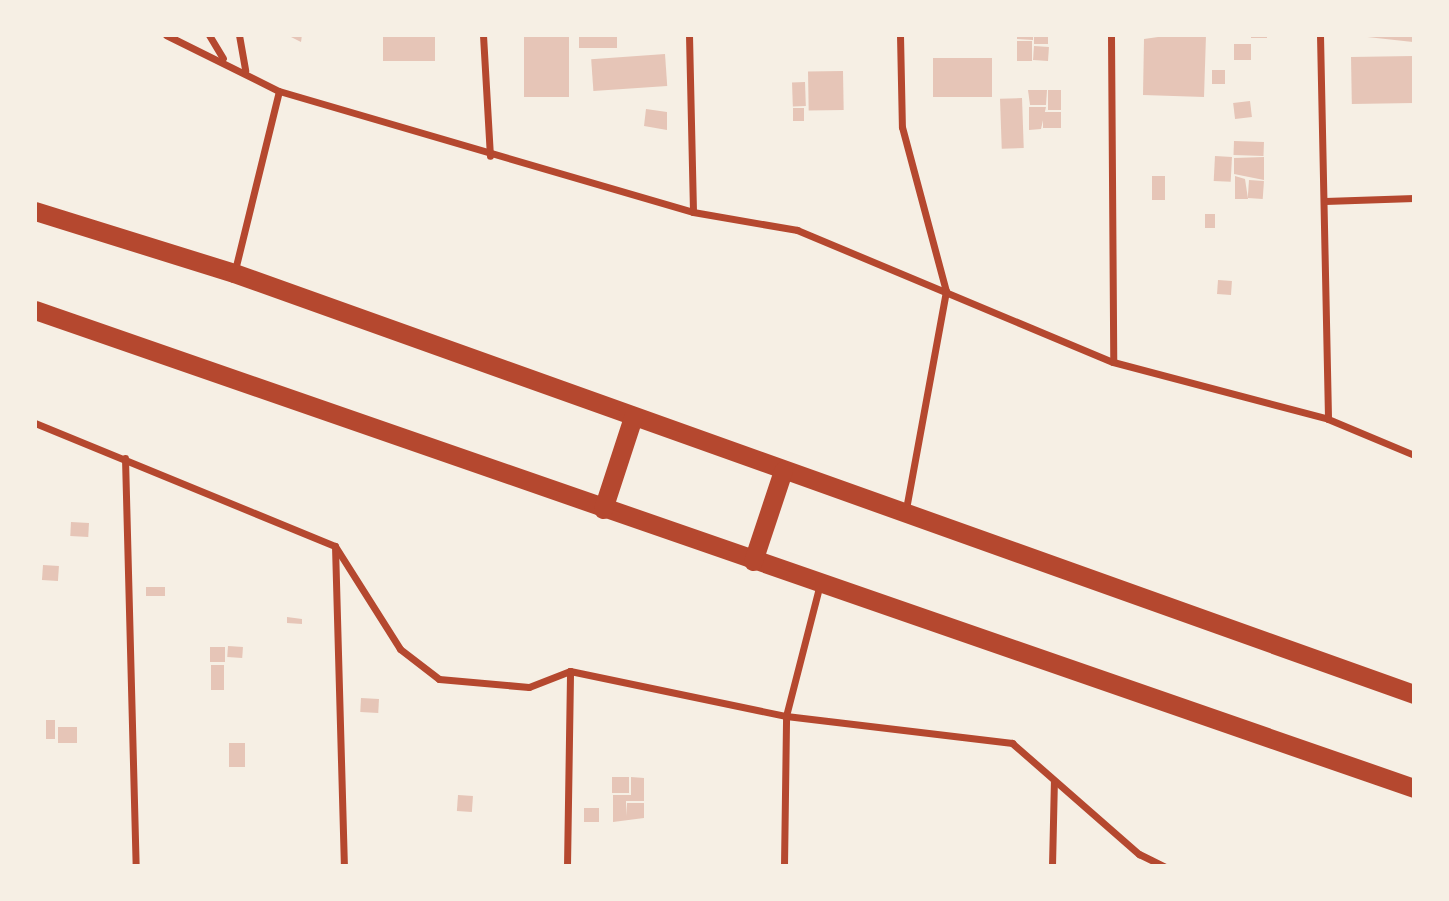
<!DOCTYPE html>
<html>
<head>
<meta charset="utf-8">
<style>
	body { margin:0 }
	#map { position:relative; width:1449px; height:901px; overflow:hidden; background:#f6efe4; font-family:Bitter,serif }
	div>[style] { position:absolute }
	.building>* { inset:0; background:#e6c5b7; transform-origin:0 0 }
	.minor>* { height:7px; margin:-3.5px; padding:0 3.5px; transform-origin:3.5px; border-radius:3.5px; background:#b5482f }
	.trunk>* { height:19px; margin:-9.5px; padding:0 9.5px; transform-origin:9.5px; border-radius:9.5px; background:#b5482f }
	span { translate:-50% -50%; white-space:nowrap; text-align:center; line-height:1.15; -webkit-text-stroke:6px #f6efe4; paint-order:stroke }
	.frame { position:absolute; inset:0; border:37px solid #f6efe4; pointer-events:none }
</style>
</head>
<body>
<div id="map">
	<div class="building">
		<i style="clip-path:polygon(287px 35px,302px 35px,301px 42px)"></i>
		<i style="left:383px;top:35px;width:52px;height:26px"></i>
		<i style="left:524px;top:35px;width:45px;height:62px"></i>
		<i style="left:579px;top:35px;width:38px;height:13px"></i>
		<i style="clip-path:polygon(1017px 35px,1033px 35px,1033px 40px,1017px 39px)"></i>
		<i style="left:1034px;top:35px;width:14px;height:9px"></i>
		<i style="clip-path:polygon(1172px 35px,1206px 35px,1204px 97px,1143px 95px,1144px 39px)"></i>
		<i style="left:1251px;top:35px;width:16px;height:3px"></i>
		<i style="clip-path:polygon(1349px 35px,1413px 35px,1413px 42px)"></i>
		<i style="left:1032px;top:41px;width:20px;height:15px;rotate:90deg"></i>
		<i style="left:1234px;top:44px;width:17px;height:16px"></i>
		<i style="left:1034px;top:46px;width:15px;height:14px;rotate:4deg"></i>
		<i style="left:665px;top:54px;width:32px;height:74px;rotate:86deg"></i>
		<i style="left:1413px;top:56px;width:47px;height:62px;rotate:89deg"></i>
		<i style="left:933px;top:58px;width:59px;height:39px"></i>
		<i style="left:1212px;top:70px;width:13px;height:14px"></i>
		<i style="left:843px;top:71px;width:39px;height:35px;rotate:89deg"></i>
		<i style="left:805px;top:82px;width:24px;height:13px;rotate:88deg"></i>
		<i style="clip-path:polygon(1028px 90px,1047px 90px,1046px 105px,1030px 105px)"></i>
		<i style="left:1048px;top:90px;width:13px;height:20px"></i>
		<i style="left:1022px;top:98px;width:50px;height:22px;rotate:88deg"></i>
		<i style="left:1250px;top:101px;width:16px;height:17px;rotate:83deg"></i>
		<i style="clip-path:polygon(1029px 107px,1046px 107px,1041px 129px,1029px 130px)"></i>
		<i style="left:793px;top:108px;width:11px;height:13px"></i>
		<i style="clip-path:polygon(646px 109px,667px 112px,667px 130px,644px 126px)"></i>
		<i style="left:1043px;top:112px;width:18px;height:16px"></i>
		<i style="left:1234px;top:141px;width:30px;height:14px;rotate:2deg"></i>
		<i style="left:1215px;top:156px;width:17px;height:25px;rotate:3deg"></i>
		<i style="clip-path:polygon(1264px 157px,1264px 180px,1234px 174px,1234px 158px)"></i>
		<i style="left:1152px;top:176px;width:13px;height:24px"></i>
		<i style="clip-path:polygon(1235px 176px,1245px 179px,1248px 199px,1235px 199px)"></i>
		<i style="left:1249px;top:180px;width:15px;height:18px;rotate:4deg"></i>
		<i style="left:1205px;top:214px;width:10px;height:14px"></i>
		<i style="left:1218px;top:280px;width:14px;height:14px;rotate:4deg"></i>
		<i style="left:71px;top:522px;width:18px;height:14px;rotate:3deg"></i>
		<i style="left:43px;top:565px;width:16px;height:15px;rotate:4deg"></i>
		<i style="left:165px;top:587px;width:9px;height:19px;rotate:90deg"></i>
		<i style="clip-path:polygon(287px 617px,302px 619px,302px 624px,287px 623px)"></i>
		<i style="left:228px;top:646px;width:15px;height:11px;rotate:4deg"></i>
		<i style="left:210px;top:647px;width:15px;height:15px"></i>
		<i style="left:211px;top:665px;width:13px;height:25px"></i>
		<i style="left:361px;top:698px;width:18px;height:14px;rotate:3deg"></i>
		<i style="left:46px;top:720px;width:9px;height:19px"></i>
		<i style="left:77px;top:727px;width:16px;height:19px;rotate:90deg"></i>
		<i style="left:229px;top:743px;width:16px;height:24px"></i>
		<i style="left:629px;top:777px;width:16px;height:17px;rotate:90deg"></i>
		<i style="clip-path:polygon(631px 777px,644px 778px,644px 801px,626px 801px,626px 816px,627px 803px,644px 803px,644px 818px,613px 822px,613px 795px,631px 795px)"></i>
		<i style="left:458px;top:795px;width:15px;height:16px;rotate:4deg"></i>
		<i style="left:584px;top:808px;width:15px;height:14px"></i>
	</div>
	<div class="minor">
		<i style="left:166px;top:35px;width:126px;rotate:26.4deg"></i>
		<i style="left:279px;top:91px;width:431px;rotate:16.3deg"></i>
		<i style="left:693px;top:212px;width:106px;rotate:9.8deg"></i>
		<i style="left:797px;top:230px;width:342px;rotate:22.7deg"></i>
		<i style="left:1113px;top:362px;width:222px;rotate:14.8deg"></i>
		<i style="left:1328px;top:419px;width:93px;rotate:22.7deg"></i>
		<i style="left:209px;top:35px;width:27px;rotate:59deg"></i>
		<i style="left:239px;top:35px;width:36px;rotate:80deg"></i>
		<i style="left:483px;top:35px;width:121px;rotate:86.7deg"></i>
		<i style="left:689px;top:35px;width:177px;rotate:88.7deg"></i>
		<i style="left:900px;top:35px;width:92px;rotate:88.8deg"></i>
		<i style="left:902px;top:127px;width:170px;rotate:75deg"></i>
		<i style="left:946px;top:291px;width:222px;rotate:100.4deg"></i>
		<i style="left:1111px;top:35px;width:327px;rotate:89.6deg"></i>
		<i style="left:1320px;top:35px;width:384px;rotate:88.8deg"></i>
		<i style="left:1325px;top:201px;width:89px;rotate:-1.9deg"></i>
		<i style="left:235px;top:270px;width:184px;rotate:-76.2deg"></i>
		<i style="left:35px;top:423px;width:324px;rotate:22.3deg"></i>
		<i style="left:335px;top:546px;width:122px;rotate:57.7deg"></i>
		<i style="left:400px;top:649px;width:49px;rotate:37.6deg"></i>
		<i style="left:439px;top:679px;width:90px;rotate:5.1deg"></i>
		<i style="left:529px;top:687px;width:44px;rotate:-21.3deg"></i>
		<i style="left:570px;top:671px;width:221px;rotate:11.8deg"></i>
		<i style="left:786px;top:716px;width:228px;rotate:6.8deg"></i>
		<i style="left:1012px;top:743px;width:169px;rotate:41.2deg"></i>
		<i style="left:1139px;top:854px;width:28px;rotate:26deg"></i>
		<i style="left:125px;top:458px;width:408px;rotate:88.5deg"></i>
		<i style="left:335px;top:546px;width:320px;rotate:88.4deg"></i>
		<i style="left:567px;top:866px;width:195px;rotate:-89.1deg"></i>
		<i style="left:784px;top:866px;width:150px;rotate:-89.2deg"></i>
		<i style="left:786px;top:716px;width:136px;rotate:-75.6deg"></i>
		<i style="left:1052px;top:866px;width:85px;rotate:-88.7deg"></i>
	</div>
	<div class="trunk">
		<i style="left:35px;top:211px;width:208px;rotate:17.3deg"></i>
		<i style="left:234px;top:273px;width:1253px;rotate:19.64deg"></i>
		<i style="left:35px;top:310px;width:1459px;rotate:19.12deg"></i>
		<i style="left:603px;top:509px;width:97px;rotate:-71.9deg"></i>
		<i style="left:753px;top:561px;width:95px;rotate:-71.6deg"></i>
	</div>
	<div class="frame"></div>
</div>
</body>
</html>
